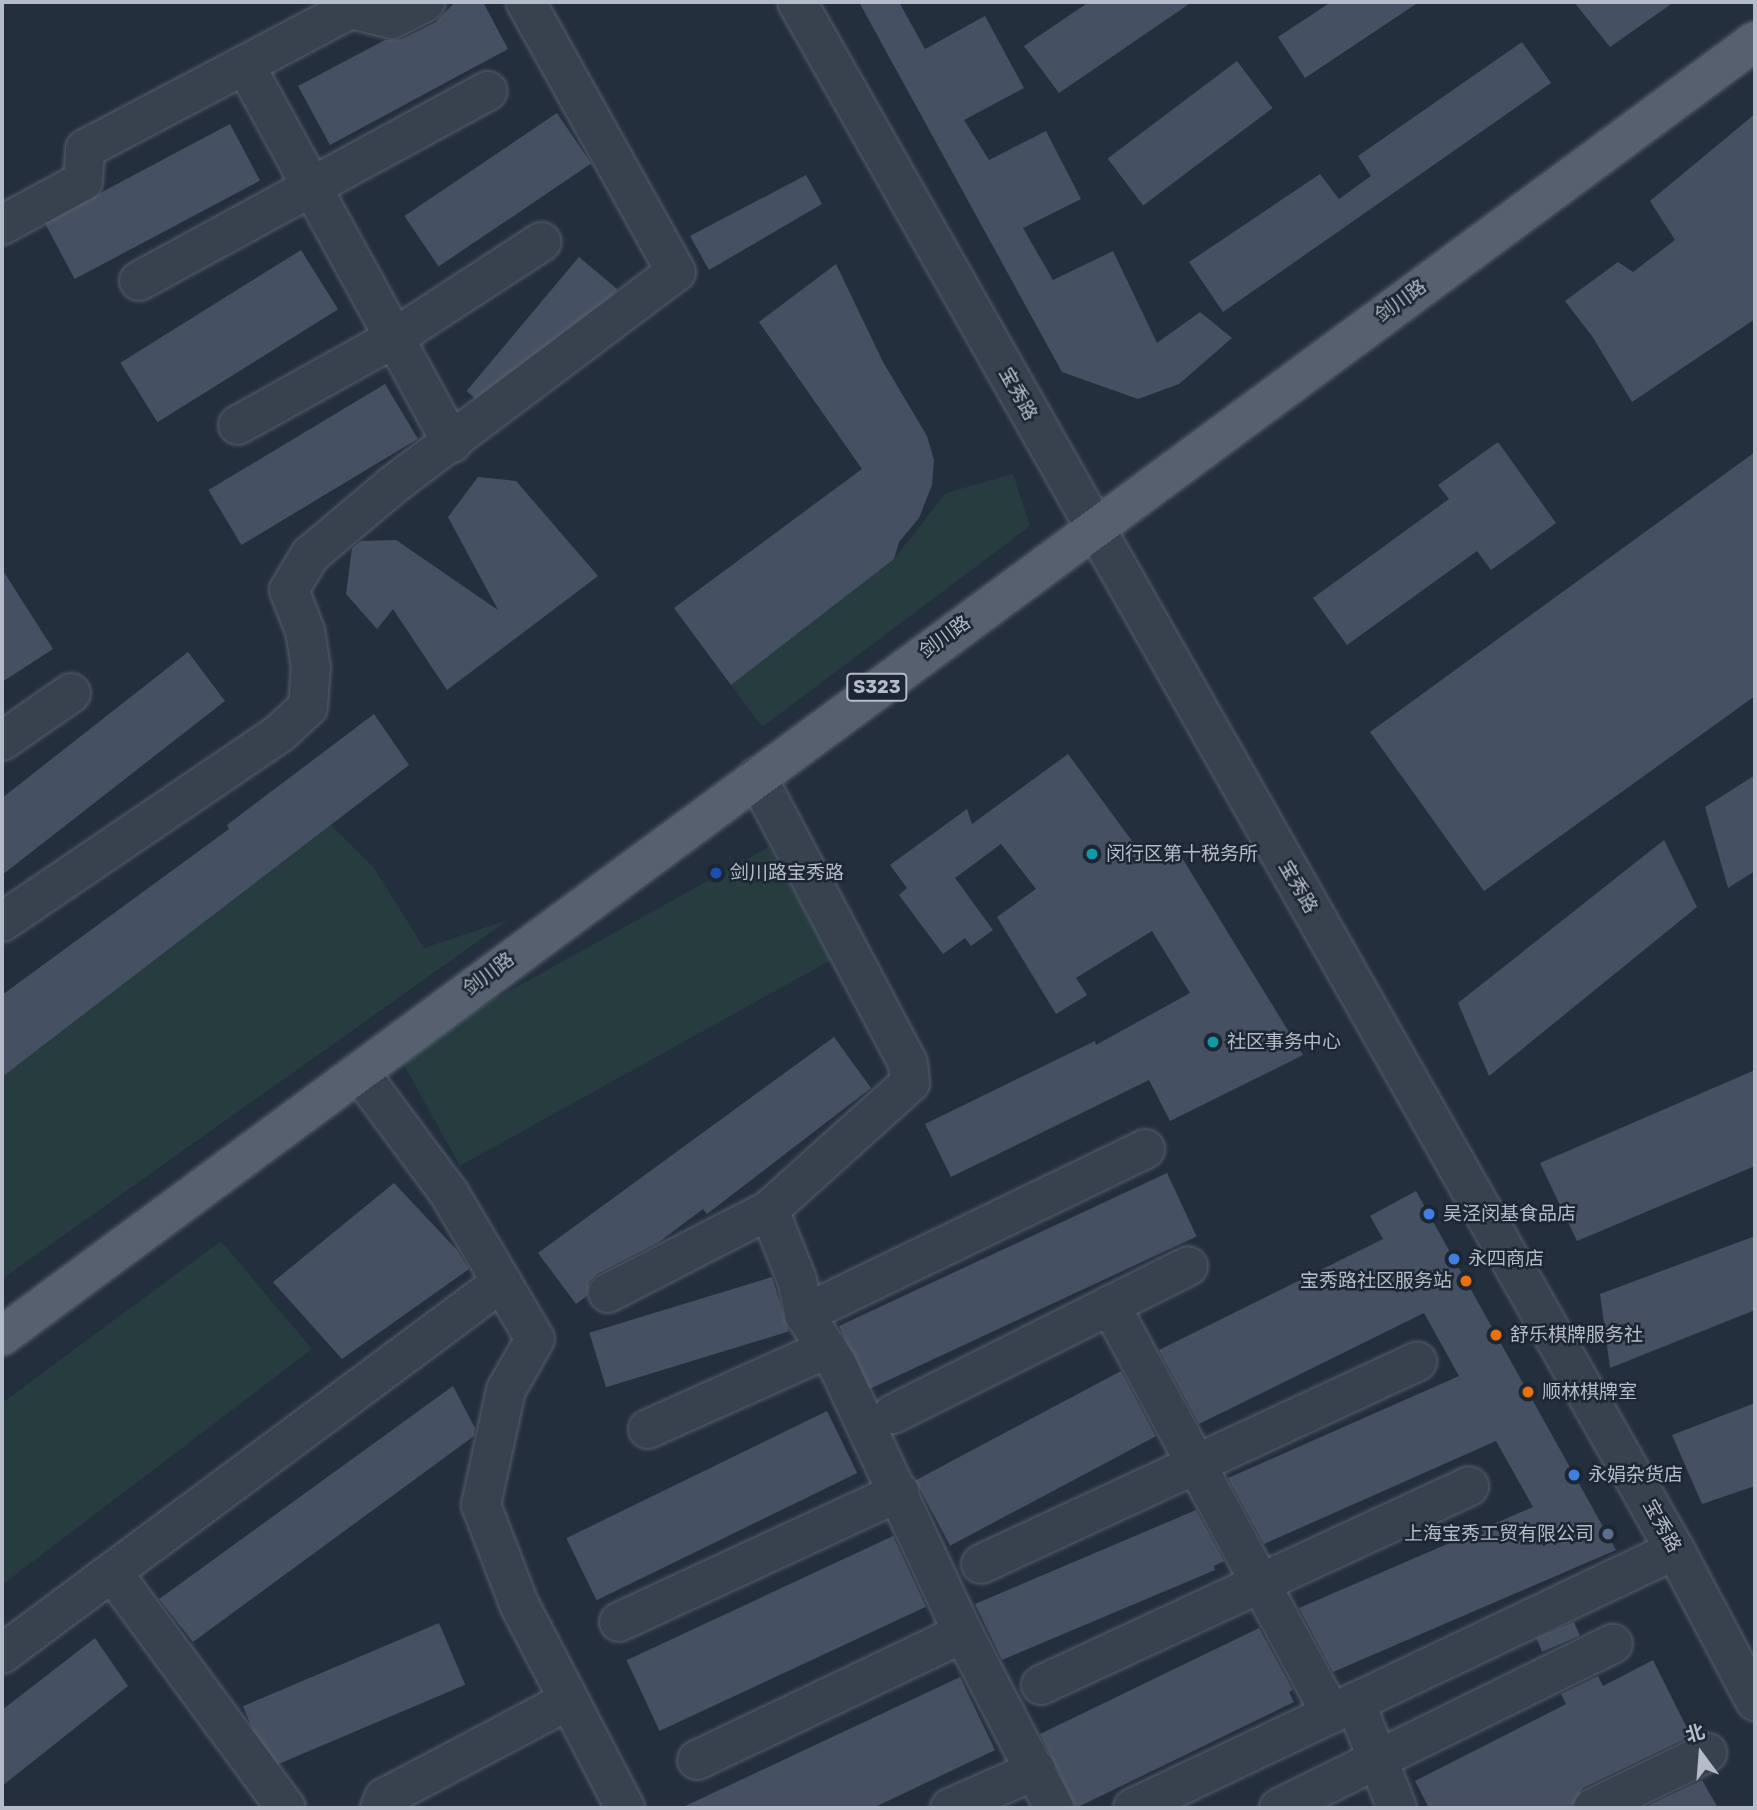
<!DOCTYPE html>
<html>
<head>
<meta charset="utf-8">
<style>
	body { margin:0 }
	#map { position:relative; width:1757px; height:1810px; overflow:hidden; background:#242f3e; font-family:Rubik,"Noto Sans SC",sans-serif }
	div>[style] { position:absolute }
	.green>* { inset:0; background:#263c3f; transform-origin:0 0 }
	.building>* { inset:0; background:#455162; transform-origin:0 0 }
	.roads { filter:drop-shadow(0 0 2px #565f6c) drop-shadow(0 0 2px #565f6c) }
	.minor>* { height:38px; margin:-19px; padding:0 19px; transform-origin:19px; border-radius:19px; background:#38414e }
	.major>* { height:38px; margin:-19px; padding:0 19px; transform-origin:19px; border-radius:19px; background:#56606e }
	.dots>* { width:19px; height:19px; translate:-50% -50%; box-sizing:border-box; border:4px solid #1d2633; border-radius:50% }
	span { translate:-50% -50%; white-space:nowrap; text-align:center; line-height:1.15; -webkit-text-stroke:5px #1d2633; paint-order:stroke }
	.shield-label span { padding:2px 5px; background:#1d2633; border:2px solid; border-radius:5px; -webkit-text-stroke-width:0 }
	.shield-label { font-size:18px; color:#b4bcc9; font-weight:700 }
	.street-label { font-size:19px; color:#b4bcc9 }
	.poi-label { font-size:19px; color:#b4bcc9 }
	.left { translate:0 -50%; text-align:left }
	.right { translate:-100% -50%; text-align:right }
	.frame { position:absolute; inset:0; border:4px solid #b4bcc9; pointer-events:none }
	.north { position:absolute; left:1666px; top:1719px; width:70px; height:70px; -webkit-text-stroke:5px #1d2633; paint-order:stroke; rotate:344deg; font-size:19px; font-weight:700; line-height:28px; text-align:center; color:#b4bcc9 }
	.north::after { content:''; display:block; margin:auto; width:24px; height:32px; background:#b4bcc9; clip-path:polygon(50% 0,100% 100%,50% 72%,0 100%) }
</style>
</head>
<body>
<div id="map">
	<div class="green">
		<i style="clip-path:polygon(1013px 474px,1030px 526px,762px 727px,731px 685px,894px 559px,946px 493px)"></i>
		<i style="clip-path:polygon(331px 825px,374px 868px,424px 948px,508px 920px,2px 1279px,2px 1077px)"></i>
		<i style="left:769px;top:847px;width:129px;height:425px;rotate:61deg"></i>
		<i style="clip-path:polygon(221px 1241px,312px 1349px,2px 1585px,2px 1403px)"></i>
	</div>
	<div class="building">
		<i style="clip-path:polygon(455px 2px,483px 2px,508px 49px,330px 145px,298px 86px,385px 40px,402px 39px,436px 22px)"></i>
		<i style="clip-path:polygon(859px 2px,899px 2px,925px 49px,985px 16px,1024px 88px,964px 120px,989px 160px,1046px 131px,1081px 199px,1023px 228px,1053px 280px,1113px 251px,1157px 343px,1200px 312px,1232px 338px,1179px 384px,1138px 399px,1062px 372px)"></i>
		<i style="clip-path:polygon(1089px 2px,1192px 2px,1059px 93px,1024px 46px)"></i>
		<i style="clip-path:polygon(1331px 2px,1419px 2px,1305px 78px,1278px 37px)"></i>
		<i style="clip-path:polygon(1574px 2px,1674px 2px,1610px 47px)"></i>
		<i style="clip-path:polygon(1522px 42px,1551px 83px,1223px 312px,1189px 262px,1320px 174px,1339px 199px,1371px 176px,1358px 156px)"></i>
		<i style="left:1237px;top:61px;width:59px;height:162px;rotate:53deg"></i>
		<i style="left:557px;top:113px;width:61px;height:184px;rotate:56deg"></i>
		<i style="clip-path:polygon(1755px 114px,1755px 319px,1632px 402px,1592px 336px,1565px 301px,1618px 262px,1633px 272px,1675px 240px,1650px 201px)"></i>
		<i style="left:230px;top:124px;width:64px;height:210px;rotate:62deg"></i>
		<i style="clip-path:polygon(806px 175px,822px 204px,709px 270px,690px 236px)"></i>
		<i style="left:301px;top:250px;width:70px;height:213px;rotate:58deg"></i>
		<i style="left:579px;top:257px;width:50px;height:175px;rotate:40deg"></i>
		<i style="clip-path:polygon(836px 264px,883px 362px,927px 436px,934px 460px,932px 485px,919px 518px,899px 542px,894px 559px,731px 685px,674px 608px,862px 469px,759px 322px)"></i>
		<i style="left:385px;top:384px;width:64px;height:206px;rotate:59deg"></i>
		<i style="clip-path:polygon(1498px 442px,1556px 523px,1491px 570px,1477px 551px,1347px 645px,1313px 598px,1449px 499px,1438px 485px)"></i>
		<i style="clip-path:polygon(1755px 452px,1755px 696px,1484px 891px,1370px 732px)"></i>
		<i style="clip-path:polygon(478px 477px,516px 481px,598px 576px,447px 690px,393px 609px,377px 629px,346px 594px,352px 548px,361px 541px,396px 540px,498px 610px,448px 517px)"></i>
		<i style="clip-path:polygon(2px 569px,53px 649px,2px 682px)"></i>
		<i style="clip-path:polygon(188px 652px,225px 701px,2px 875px,2px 798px)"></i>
		<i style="clip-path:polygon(374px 714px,409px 765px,2px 1077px,2px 995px,229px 829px,227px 825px)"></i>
		<i style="clip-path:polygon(1068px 754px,1149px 864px,1176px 848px,1303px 1055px,1170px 1121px,1149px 1080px,951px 1177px,925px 1124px,1095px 1041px,1096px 1045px,1190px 993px,1152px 931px,1076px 978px,1087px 995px,1056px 1014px,997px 917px,1036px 889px,1001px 844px,955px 878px,993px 930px,971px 946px,965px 938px,943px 954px,899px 895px,907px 888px,890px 865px,967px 809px,972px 824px)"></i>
		<i style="clip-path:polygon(1755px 775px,1755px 871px,1728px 888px,1705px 807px)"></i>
		<i style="clip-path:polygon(1664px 840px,1697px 907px,1489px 1076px,1458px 1003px)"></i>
		<i style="clip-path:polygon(834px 1037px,871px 1088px,707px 1214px,703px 1209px,659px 1242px,597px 1274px,589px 1282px,587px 1296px,576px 1304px,538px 1253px)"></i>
		<i style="clip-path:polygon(1755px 1070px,1755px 1166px,1577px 1241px,1540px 1163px)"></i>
		<i style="left:1167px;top:1173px;width:70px;height:362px;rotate:65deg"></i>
		<i style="clip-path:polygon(394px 1183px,457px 1250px,469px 1269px,342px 1359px,273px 1282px)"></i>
		<i style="clip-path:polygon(1416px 1191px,1616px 1550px,1333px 1672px,1299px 1608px,1533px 1507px,1496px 1441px,1264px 1544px,1228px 1478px,1459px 1376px,1424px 1313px,1199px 1424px,1159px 1350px,1383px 1239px,1370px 1216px)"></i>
		<i style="clip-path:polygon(1755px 1236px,1755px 1310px,1610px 1368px,1600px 1294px)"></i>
		<i style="left:772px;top:1277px;width:57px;height:191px;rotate:73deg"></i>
		<i style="left:1121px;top:1371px;width:74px;height:233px;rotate:62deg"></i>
		<i style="clip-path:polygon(453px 1386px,475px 1428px,474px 1436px,193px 1642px,159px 1599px)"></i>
		<i style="clip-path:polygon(1755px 1403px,1755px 1486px,1702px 1504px,1672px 1435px)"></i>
		<i style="left:827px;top:1411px;width:69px;height:290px;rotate:64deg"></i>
		<i style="clip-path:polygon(1196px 1510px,1224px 1561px,1214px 1566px,1215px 1570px,1002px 1660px,975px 1604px)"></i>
		<i style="left:893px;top:1536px;width:78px;height:294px;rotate:65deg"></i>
		<i style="left:1574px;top:1622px;width:15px;height:41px;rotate:67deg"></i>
		<i style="left:439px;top:1623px;width:67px;height:213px;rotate:67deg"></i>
		<i style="clip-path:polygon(1259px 1628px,1293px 1690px,1289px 1692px,1294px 1702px,1076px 1808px,1040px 1734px)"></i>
		<i style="clip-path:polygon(95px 1638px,128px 1686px,2px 1786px,2px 1710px)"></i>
		<i style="clip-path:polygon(1653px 1660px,1691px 1736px,1583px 1788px,1571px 1808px,1429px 1808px,1415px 1781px,1566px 1704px,1561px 1694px,1598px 1676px,1603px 1686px)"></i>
		<i style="clip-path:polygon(960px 1677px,995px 1750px,873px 1808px,681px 1808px)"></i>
		<i style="clip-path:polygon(1702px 1780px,1718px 1808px,1643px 1808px)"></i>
	</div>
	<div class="roads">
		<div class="minor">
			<i style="left:797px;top:2px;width:1780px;rotate:60.44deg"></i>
			<i style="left:1675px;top:1550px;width:171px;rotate:62.1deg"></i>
			<i style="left:245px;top:65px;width:431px;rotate:61.3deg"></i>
			<i style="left:2px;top:225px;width:92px;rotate:-28.5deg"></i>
			<i style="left:83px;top:181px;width:32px;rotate:-86deg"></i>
			<i style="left:85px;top:149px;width:301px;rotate:-27.8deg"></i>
			<i style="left:351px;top:9px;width:42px;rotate:13.7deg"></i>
			<i style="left:392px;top:19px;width:38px;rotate:-27deg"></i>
			<i style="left:139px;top:281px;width:397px;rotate:-28.6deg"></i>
			<i style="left:238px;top:425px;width:179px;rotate:-29.1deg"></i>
			<i style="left:394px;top:338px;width:176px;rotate:-33.1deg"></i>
			<i style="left:2px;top:741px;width:84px;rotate:-34.8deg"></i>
			<i style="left:757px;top:777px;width:323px;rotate:62.2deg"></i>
			<i style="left:908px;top:1063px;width:20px;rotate:84deg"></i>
			<i style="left:910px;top:1083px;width:190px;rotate:138deg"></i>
			<i style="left:769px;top:1210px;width:75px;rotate:68.2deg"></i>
			<i style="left:797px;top:1280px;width:35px;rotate:78deg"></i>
			<i style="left:804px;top:1314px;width:60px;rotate:56.6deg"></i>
			<i style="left:837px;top:1364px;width:297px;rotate:64.9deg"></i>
			<i style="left:963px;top:1633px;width:197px;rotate:62.5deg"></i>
			<i style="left:2px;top:922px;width:336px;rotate:-34.2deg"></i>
			<i style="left:280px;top:733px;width:38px;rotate:-43deg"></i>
			<i style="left:308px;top:707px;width:39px;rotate:-86deg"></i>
			<i style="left:311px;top:668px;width:37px;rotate:-99deg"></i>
			<i style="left:305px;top:631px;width:44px;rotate:-111.3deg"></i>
			<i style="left:289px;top:590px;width:41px;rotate:-59deg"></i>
			<i style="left:310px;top:555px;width:109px;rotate:-40.1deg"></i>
			<i style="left:393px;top:485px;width:354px;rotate:-37deg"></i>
			<i style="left:676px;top:272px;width:309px;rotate:-119.1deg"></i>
			<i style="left:359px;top:1072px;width:151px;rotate:53.4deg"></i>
			<i style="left:449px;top:1193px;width:169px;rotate:59.5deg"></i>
			<i style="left:535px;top:1339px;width:59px;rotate:119.6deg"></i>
			<i style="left:506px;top:1390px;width:118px;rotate:102.3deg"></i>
			<i style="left:481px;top:1505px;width:106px;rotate:69deg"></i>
			<i style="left:519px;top:1604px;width:230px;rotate:62.5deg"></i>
			<i style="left:608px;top:1293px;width:181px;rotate:-27.3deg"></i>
			<i style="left:1110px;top:1305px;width:465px;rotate:61.6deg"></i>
			<i style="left:804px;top:1314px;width:379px;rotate:-25.8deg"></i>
			<i style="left:893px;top:1414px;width:330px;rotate:-26.6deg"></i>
			<i style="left:648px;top:1429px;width:196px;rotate:-24.1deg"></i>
			<i style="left:981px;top:1564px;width:481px;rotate:-24.9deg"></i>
			<i style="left:112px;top:1572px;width:293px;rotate:53.6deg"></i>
			<i style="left:619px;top:1622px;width:309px;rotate:-24.9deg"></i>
			<i style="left:2px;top:1654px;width:623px;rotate:-36.65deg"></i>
			<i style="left:1041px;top:1685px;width:472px;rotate:-24.9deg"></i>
			<i style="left:1355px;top:1702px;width:114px;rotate:68.4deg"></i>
			<i style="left:697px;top:1760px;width:295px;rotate:-25.5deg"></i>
			<i style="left:380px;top:1808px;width:11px;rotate:-68deg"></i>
			<i style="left:384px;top:1798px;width:209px;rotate:-27.9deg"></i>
			<i style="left:950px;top:1808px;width:94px;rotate:-23.8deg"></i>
			<i style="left:1133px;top:1808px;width:600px;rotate:-25.46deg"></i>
			<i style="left:1279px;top:1808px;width:372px;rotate:-26.2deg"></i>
			<i style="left:1593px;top:1808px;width:127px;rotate:-25.8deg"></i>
		</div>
		<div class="major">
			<i style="left:2px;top:1336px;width:2179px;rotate:-36.45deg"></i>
		</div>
	</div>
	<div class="dots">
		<i style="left:1092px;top:854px;background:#0f9aa8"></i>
		<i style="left:716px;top:873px;background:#1a4fb4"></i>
		<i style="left:1213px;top:1042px;background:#0f9aa8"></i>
		<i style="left:1429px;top:1214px;background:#3f7fe0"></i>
		<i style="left:1454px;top:1259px;background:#3f7fe0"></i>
		<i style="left:1466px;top:1281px;background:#e8710a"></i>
		<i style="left:1496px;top:1335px;background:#e8710a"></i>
		<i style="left:1528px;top:1392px;background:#e8710a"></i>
		<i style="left:1574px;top:1475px;background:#3f7fe0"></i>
		<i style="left:1608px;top:1534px;background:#5c6f8a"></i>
	</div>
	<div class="shield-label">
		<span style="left:877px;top:687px">S323</span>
	</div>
	<div class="street-label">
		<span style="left:1401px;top:301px;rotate:-36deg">剑川路</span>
		<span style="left:1018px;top:394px;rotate:61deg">宝秀路</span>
		<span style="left:945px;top:637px;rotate:-36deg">剑川路</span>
		<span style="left:1298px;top:887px;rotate:60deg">宝秀路</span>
		<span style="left:489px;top:974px;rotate:-37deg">剑川路</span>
		<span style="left:1662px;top:1526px;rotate:61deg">宝秀路</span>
	</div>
	<div class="poi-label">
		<span class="left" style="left:1106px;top:854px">闵行区第十税务所</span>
		<span class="left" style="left:730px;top:873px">剑川路宝秀路</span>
		<span class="left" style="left:1227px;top:1042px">社区事务中心</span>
		<span class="left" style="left:1443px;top:1214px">吴泾闵基食品店</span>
		<span class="left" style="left:1468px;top:1259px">永四商店</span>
		<span class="right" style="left:1452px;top:1281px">宝秀路社区服务站</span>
		<span class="left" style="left:1510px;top:1335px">舒乐棋牌服务社</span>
		<span class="left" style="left:1542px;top:1392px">顺林棋牌室</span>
		<span class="left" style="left:1588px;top:1475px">永娟杂货店</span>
		<span class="right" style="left:1594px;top:1534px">上海宝秀工贸有限公司</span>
	</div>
	<div class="frame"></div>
	<div class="north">北</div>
</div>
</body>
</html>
